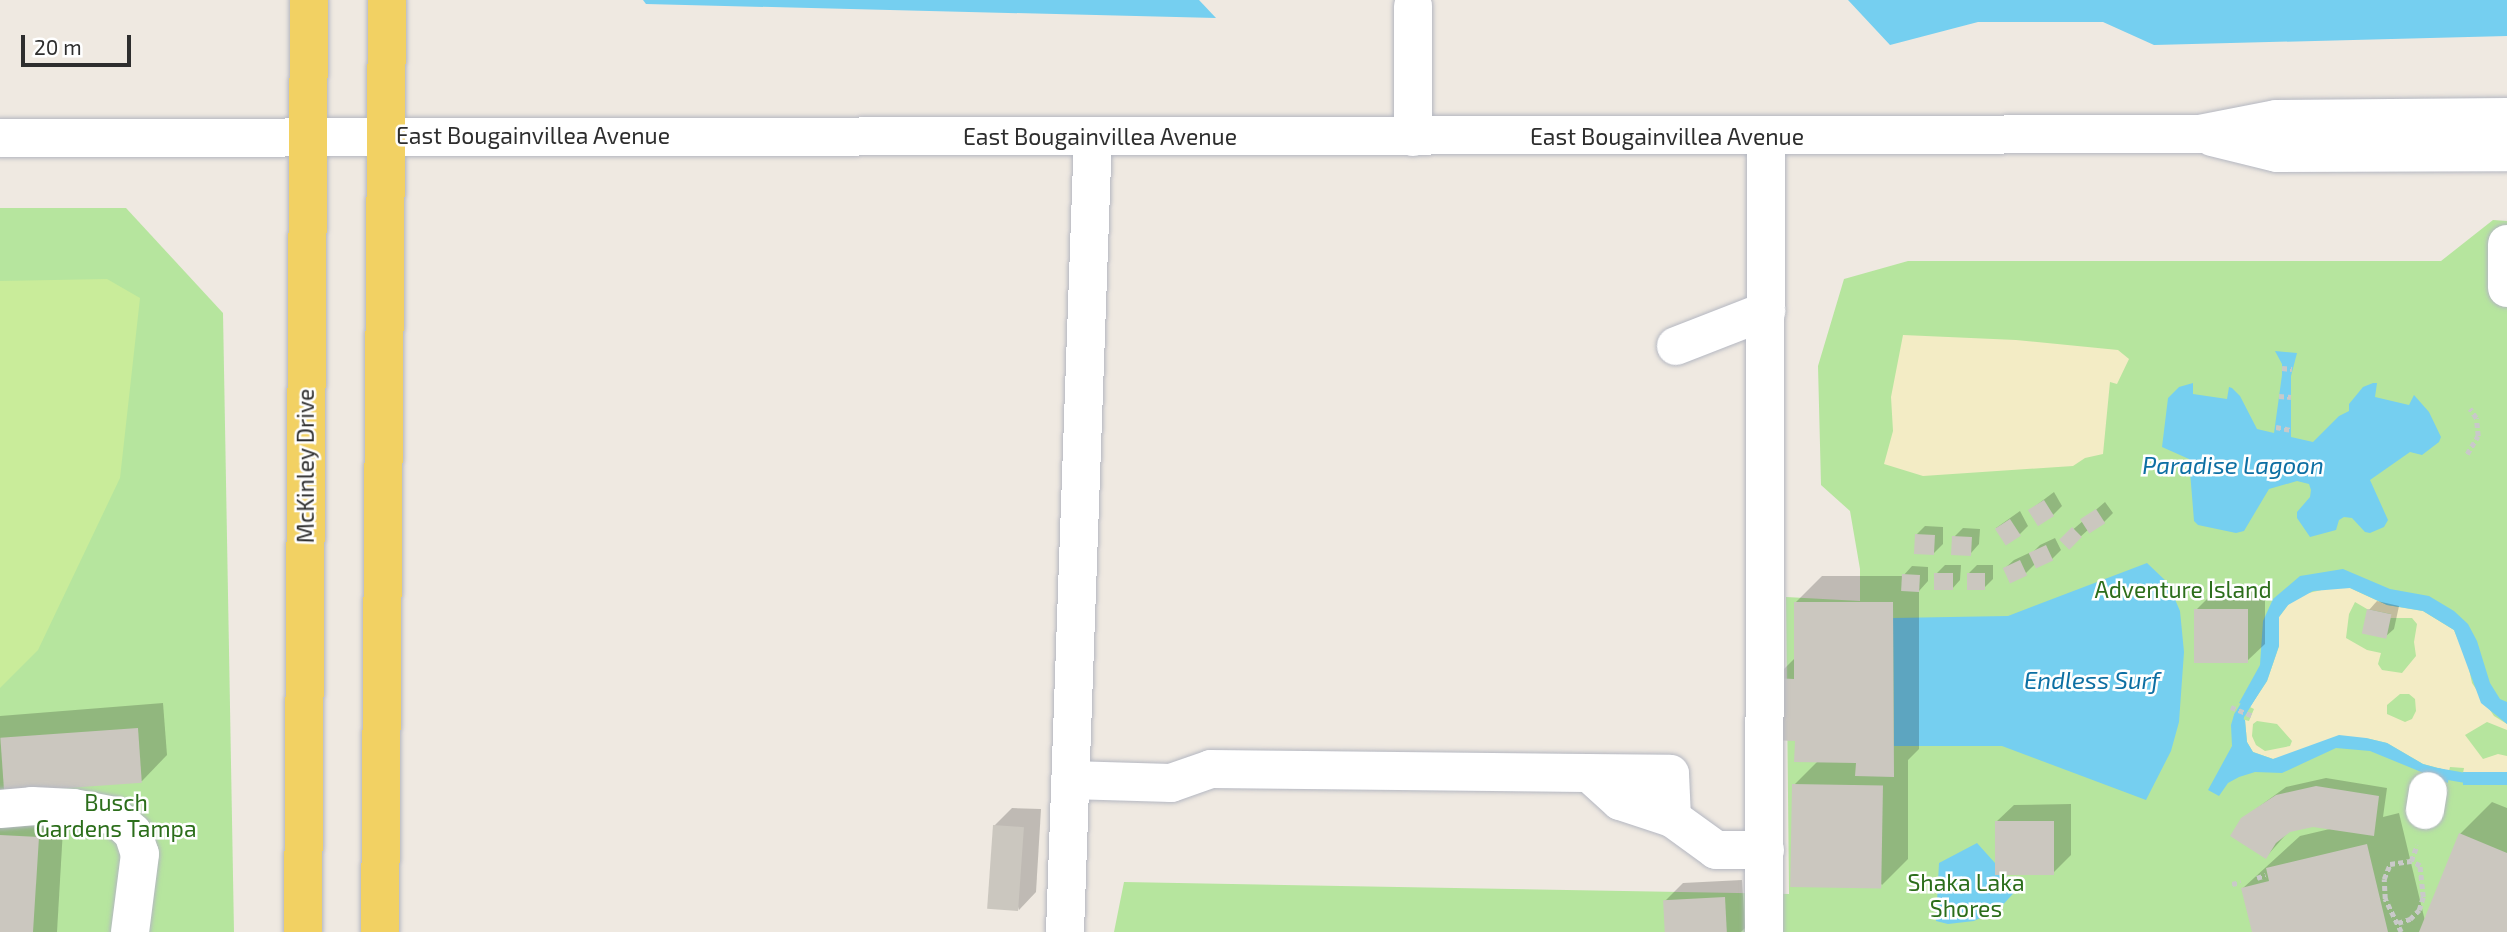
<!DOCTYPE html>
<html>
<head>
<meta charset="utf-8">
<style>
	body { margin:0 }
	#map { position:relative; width:2507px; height:932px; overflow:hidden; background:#efe9e1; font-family:"Exo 2",sans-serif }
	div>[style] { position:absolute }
	.green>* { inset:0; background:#b6e59e }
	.sand>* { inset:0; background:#f3ecc5 }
	.pitch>* { inset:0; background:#c9ec9a }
	.water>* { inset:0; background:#75cff0; transform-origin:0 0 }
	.shadow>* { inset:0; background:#0003 }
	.stream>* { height:10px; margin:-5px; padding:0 5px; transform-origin:5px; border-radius:5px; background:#75cff0 }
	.building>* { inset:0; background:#cbc7bf; transform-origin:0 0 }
	.path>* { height:4.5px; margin-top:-2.25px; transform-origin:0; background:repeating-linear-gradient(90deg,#c9c9c9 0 5px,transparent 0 8.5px) }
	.roads { filter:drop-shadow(0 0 2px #b4b7c1) drop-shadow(0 0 2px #b4b7c1) }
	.minor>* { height:38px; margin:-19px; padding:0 19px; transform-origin:19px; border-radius:19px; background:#fff }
	.major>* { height:38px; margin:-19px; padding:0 19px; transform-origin:19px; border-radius:19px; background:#f2d163 }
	span { translate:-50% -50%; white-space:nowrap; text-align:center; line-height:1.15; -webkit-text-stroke:5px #fff; paint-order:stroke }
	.street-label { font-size:23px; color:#2e2e2e }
	.park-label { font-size:23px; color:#2c6e1b }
	.water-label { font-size:24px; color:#0d6fa3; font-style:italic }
	.scale { position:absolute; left:21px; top:35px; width:110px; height:32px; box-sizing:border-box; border:4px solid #2e2e2e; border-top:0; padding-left:9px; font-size:21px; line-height:24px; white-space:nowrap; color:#2e2e2e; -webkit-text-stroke:5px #fff; paint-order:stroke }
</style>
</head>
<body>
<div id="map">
	<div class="green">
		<i style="clip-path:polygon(0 208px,126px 208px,223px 313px,234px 932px,0 932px)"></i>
		<i style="clip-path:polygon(2493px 220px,2507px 221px,2507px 932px,1114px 932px,1124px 882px,1789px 894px,1786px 597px,1860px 601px,1860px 569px,1850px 511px,1821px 485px,1818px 366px,1844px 279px,1908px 261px,2441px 261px)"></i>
	</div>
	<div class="sand">
		<i style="clip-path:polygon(1903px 335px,2016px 340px,2118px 350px,2129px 359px,2117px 384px,2110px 382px,2103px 454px,2085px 458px,2073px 466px,1923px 476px,1884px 464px,1893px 431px,1891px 397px)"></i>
		<i style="clip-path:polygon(evenodd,2330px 588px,2350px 588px,2387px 605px,2423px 611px,2454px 630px,2467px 660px,2472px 683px,2494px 716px,2507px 724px,2507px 730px,2487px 722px,2465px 735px,2483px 759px,2498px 754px,2507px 756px,2507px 772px,2470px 774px,2463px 773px,2464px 768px,2450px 767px,2449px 771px,2423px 764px,2387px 743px,2366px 738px,2273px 759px,2253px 752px,2247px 742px,2245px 720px,2249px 721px,2254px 709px,2250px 707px,2267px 681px,2279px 646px,2279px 617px,2288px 605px,2300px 595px,2330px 588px,2355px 602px,2367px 609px,2391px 614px,2390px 618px,2412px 618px,2417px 624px,2414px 642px,2416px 656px,2402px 673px,2382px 670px,2378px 664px,2381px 653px,2367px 650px,2346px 638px,2349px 614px,2355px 602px,2330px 588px,2400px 694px,2409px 694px,2415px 699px,2416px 711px,2412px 719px,2405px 722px,2387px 714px,2387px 705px,2400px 694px,2330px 588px,2257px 721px,2277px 724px,2292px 741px,2290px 746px,2265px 751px,2256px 745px,2252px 736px,2253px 724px,2257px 721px)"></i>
	</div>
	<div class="pitch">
		<i style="clip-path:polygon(107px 279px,140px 298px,120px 478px,38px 650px,0 688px,0 281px)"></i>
	</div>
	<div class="water">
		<i style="clip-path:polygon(643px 0,1199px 0,1216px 18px,646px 4px)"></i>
		<i style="clip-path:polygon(1848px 0,2507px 0,2507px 36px,2154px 45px,2103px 22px,1978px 22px,1890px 45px)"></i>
		<i style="clip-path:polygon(2275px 351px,2297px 353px,2291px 376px,2291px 437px,2313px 442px,2339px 416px,2349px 411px,2349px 404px,2363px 387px,2373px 383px,2377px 383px,2375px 397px,2409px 405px,2414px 395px,2429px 412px,2441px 437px,2439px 442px,2422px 455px,2410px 452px,2370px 480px,2388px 520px,2384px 527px,2370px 533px,2365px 532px,2352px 518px,2344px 517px,2339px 520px,2336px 530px,2310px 537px,2297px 518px,2297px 512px,2310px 497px,2311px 490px,2309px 484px,2297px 481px,2269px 489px,2244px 531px,2236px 533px,2198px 525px,2194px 521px,2189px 459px,2162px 447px,2168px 398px,2179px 387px,2193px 383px,2193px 394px,2227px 399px,2229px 387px,2232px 388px,2240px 396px,2257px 429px,2274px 433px,2282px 375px,2282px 364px)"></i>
		<i style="clip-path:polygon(2147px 563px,2168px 583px,2180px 611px,2184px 652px,2179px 722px,2171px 751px,2146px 800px,2002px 746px,1894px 746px,1893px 618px,2008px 616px)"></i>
		<i style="clip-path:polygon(2343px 569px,2390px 589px,2429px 596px,2454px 611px,2468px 624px,2477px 641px,2490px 683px,2500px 699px,2507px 702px,2507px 724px,2481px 703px,2454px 630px,2423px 611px,2387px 605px,2350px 588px,2313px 591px,2288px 605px,2279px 617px,2279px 646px,2267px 681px,2250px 707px,2239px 703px,2260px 665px,2263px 621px,2273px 599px,2300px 576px)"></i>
		<i style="clip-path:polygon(2234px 715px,2245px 720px,2247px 742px,2253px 752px,2273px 759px,2339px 735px,2366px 738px,2387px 743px,2423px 764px,2449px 771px,2448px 783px,2370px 751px,2336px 748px,2282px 773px,2255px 772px,2239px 777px,2228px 783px,2219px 796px,2208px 790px,2232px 746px,2231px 725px)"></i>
		<i style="left:2507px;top:772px;width:13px;height:44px;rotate:90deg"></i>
		<i style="clip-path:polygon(1977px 843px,1995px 863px,1995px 875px,2003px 875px,2020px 886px,2000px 908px,1974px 921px,1948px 924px,1936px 921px,1939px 863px)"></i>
	</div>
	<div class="shadow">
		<i style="clip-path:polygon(2054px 492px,2062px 506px,2053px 515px,2030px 510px)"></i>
		<i style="clip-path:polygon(2105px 502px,2113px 513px,2104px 522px,2089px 529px,2069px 547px,2062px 539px)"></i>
		<i style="clip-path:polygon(2020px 511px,2028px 526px,2020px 534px,1996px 528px)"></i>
		<i style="clip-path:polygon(1925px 526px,1943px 527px,1943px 544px,1934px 553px,1916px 535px)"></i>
		<i style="clip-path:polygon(1963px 528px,1980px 529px,1979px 544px,1971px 553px,1954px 537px)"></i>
		<i style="clip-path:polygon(2055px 538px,2061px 550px,2052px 559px,2036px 563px,2026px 573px,2005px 568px,2014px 560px,2029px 553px,2030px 555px,2040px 545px)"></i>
		<i style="clip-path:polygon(1945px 565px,1961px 565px,1960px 580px,1952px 589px,1936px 574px)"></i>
		<i style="clip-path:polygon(1977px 565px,1993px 565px,1993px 579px,1984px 588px,1968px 574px)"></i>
		<i style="clip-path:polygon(1912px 566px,1928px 567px,1928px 581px,1919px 591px,1919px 749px,1908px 760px,1908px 859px,1882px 885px,1794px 785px,1818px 761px,1797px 739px,1774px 679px,1796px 657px,1796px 602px,1822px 576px,1903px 576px)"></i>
		<i style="clip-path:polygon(2214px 592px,2265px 592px,2265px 644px,2247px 661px,2196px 610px)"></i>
		<i style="clip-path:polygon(2377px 601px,2399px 606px,2394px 629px,2385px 637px,2369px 610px)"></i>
		<i style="clip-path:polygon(163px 703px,167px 755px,142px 781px,0 793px,0 716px)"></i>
		<i style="clip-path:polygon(2326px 778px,2387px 788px,2383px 817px,2399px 813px,2425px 921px,2460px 834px,2492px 802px,2507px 808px,2507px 932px,2254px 932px,2243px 888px,2300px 836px,2334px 828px,2313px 825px,2289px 831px,2266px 857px,2242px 819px,2286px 787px)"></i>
		<i style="clip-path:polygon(2071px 804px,2071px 855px,2053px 873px,1996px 822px,2014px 805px)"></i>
		<i style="clip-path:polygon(1012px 808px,1041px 809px,1036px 892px,1019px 910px,994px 826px)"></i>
		<i style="clip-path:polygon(64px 812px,57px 932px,0 932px,0 828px)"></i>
		<i style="clip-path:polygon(1742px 880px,1745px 928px,1741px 932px,1667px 932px,1665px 901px,1683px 883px)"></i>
	</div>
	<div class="stream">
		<i style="left:2238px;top:729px;width:13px;rotate:-86deg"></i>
		<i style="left:2239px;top:716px;width:27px;rotate:-59deg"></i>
		<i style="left:2437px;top:773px;width:40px;rotate:10deg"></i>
	</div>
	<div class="building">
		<i style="left:2044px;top:500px;width:19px;height:19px;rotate:58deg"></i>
		<i style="left:2096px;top:509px;width:17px;height:19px;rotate:57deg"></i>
		<i style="left:2010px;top:519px;width:20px;height:18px;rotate:57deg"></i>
		<i style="left:2072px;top:527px;width:14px;height:18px;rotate:45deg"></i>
		<i style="left:1915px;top:534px;width:20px;height:20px;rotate:3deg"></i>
		<i style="left:1952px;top:536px;width:20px;height:19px;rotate:3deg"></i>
		<i style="left:2046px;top:545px;width:17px;height:19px;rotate:65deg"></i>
		<i style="left:2020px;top:560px;width:17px;height:19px;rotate:65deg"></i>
		<i style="left:1934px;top:573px;width:19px;height:17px"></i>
		<i style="left:1967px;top:573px;width:18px;height:17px"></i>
		<i style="left:1902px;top:574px;width:18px;height:17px;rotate:3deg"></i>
		<i style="clip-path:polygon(1794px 602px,1893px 602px,1894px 777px,1855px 776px,1856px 763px,1794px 762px,1795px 741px,1772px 740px,1773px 678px,1794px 679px)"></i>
		<i style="left:2194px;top:609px;width:54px;height:54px"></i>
		<i style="left:2367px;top:609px;width:25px;height:25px;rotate:12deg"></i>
		<i style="left:138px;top:728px;width:55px;height:138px;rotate:86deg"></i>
		<i style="left:1792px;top:784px;width:91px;height:103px;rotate:1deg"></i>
		<i style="clip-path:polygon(2316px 786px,2379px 796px,2374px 836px,2313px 827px,2290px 832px,2276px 843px,2266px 859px,2230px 836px,2241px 818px,2276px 795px)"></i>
		<i style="left:2054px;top:821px;width:54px;height:59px;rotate:90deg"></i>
		<i style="left:993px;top:825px;width:31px;height:84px;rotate:4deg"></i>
		<i style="clip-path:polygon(2459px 833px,2507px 853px,2507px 932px,2419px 932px)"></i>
		<i style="clip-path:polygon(0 835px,39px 837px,33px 932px,0 932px)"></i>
		<i style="clip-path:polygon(2367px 844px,2388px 932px,2252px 932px,2241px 888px,2269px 881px,2266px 868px)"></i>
		<i style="left:1725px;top:897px;width:35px;height:62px;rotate:87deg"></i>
	</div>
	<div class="path">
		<i style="left:2282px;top:368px;width:10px;rotate:6deg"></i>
		<i style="left:2279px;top:396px;width:12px;rotate:5deg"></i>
		<i style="left:2276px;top:427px;width:15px;rotate:11deg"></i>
		<i style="left:2467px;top:454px;width:21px;rotate:-59deg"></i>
		<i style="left:2478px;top:436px;width:18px;rotate:-96deg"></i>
		<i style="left:2476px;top:418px;width:11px;rotate:-124deg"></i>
		<i style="left:2231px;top:707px;width:22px;rotate:22deg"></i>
		<i style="left:2257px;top:878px;width:9px;rotate:-18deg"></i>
		<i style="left:2232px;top:884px;width:9px;rotate:-13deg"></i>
		<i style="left:2398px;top:923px;width:13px;rotate:-18deg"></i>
		<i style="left:2410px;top:919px;width:13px;rotate:-45deg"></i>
		<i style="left:2419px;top:910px;width:14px;rotate:-73deg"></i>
		<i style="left:2423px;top:897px;width:31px;rotate:-96deg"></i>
		<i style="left:2420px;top:866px;width:10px;rotate:-151deg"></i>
		<i style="left:2401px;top:932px;width:37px;rotate:-116deg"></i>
		<i style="left:2385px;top:899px;width:20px;rotate:-93deg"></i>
		<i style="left:2384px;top:879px;width:16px;rotate:-68deg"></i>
		<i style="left:2390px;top:864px;width:21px;rotate:-8deg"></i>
		<i style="left:2411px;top:861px;width:17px;rotate:-69deg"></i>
	</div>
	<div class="roads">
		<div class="minor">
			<i style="left:1413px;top:6px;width:131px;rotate:90deg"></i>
			<i style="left:2212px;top:137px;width:67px;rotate:13.8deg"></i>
			<i style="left:2277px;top:153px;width:230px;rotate:-0.2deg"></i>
			<i style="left:0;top:138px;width:2200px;rotate:-0.1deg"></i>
			<i style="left:2200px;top:134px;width:77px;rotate:-11.2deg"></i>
			<i style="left:2276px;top:119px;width:231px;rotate:-0.5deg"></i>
			<i style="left:2507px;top:244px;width:44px;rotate:90deg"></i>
			<i style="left:1676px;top:346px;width:97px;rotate:-21.3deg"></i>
			<i style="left:1589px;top:773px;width:42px;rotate:42.1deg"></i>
			<i style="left:1620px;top:801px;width:55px;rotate:18.1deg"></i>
			<i style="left:1672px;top:818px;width:54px;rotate:36deg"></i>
			<i style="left:1716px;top:850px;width:49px"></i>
			<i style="left:1070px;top:780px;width:101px;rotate:1.7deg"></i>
			<i style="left:1171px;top:783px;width:42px;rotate:-19.3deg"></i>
			<i style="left:1211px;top:769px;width:459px;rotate:0.6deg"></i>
			<i style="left:1670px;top:774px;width:44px;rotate:87.4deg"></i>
			<i style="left:0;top:809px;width:32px;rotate:-5deg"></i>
			<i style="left:32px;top:806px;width:41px;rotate:2.8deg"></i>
			<i style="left:73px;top:808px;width:42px;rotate:11deg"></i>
			<i style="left:114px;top:816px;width:25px;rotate:42deg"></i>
			<i style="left:133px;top:833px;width:22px;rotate:72deg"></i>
			<i style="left:140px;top:854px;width:79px;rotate:97.3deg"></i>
			<i style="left:2425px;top:810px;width:19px;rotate:-81deg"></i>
			<i style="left:1065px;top:932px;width:796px;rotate:-87.99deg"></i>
			<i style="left:1764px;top:932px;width:797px;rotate:-89.86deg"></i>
		</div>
		<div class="major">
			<i style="left:303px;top:932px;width:932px;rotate:-89.63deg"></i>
			<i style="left:380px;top:932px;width:932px;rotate:-89.57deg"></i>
		</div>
	</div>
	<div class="street-label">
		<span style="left:533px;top:135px">East Bougainvillea Avenue</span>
		<span style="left:1100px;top:136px">East Bougainvillea Avenue</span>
		<span style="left:1667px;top:136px">East Bougainvillea Avenue</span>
		<span style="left:305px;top:466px;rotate:-90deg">McKinley Drive</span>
	</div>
	<div class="park-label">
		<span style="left:2183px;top:589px">Adventure Island</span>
		<span style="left:116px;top:815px">Busch<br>Gardens Tampa</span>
		<span style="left:1966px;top:895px">Shaka Laka<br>Shores</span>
	</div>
	<div class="water-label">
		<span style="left:2233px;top:465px">Paradise Lagoon</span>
		<span style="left:2092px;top:680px">Endless Surf</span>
	</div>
	<div class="scale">20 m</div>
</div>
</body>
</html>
